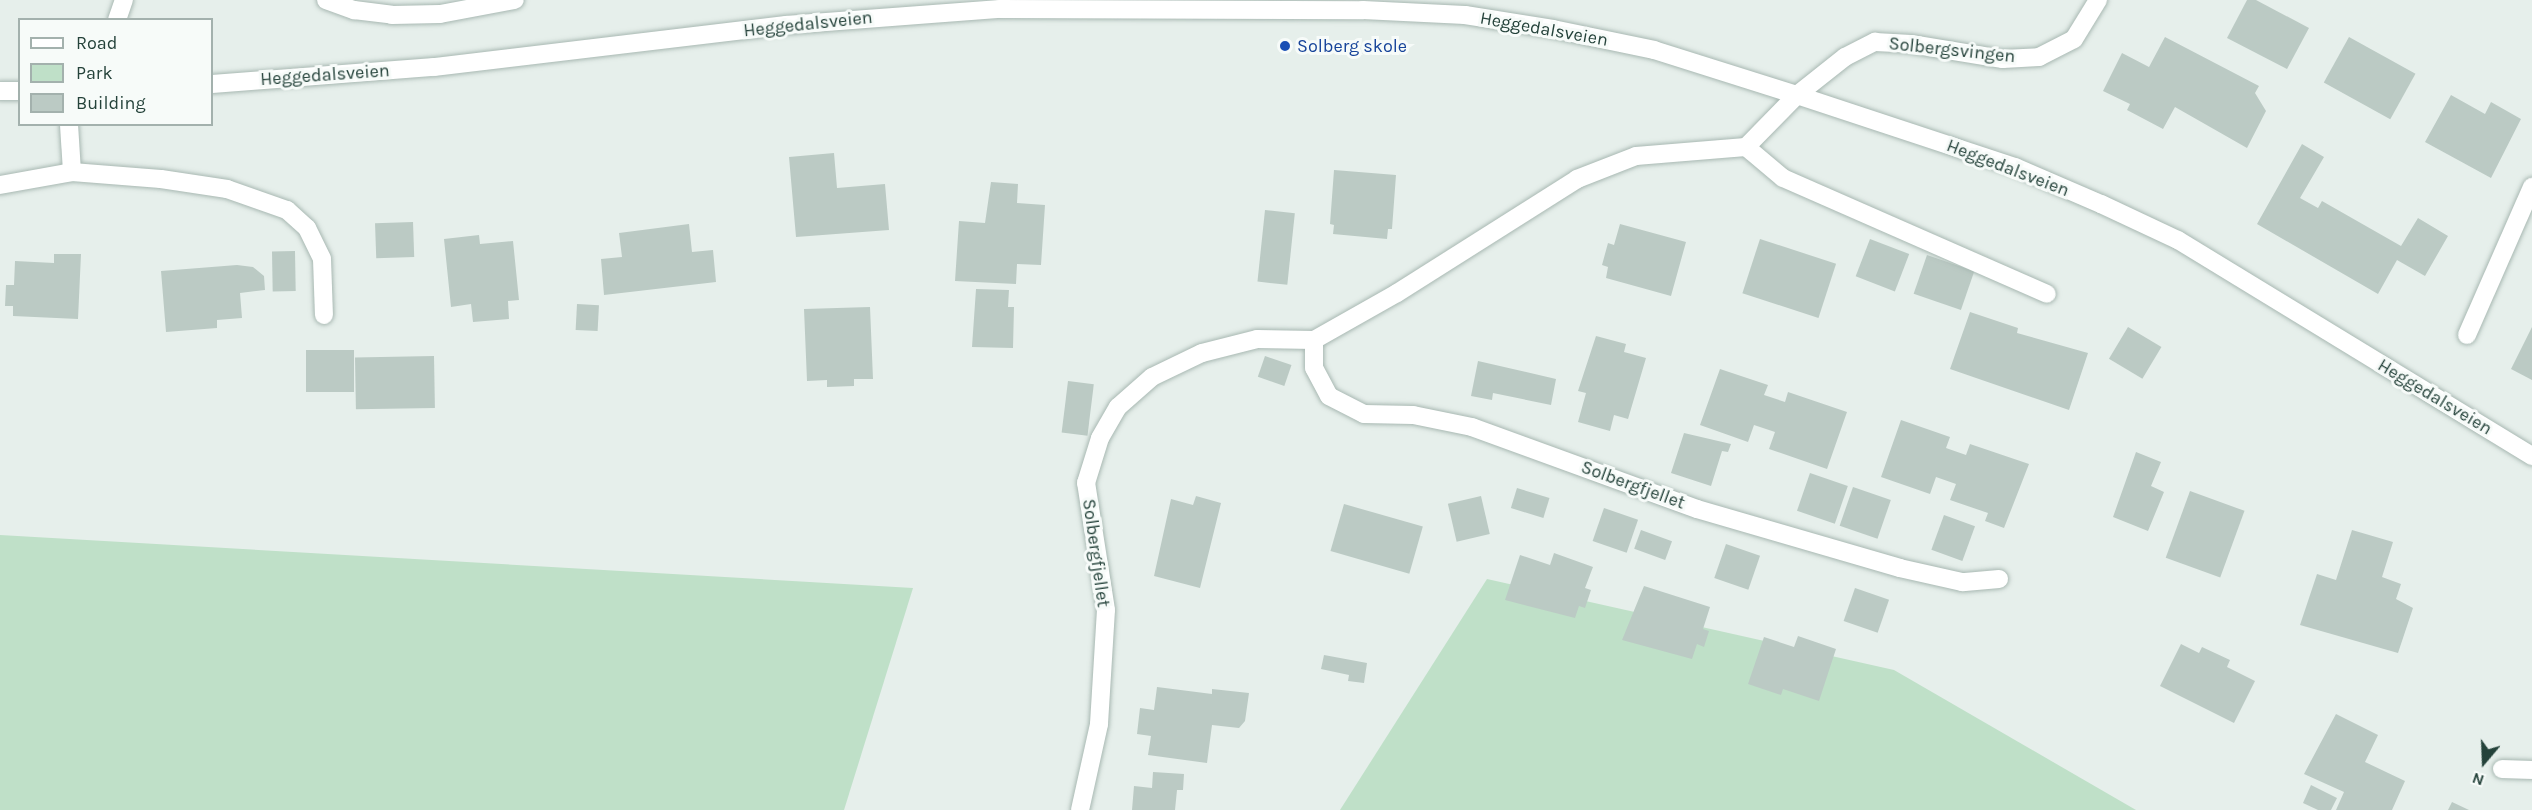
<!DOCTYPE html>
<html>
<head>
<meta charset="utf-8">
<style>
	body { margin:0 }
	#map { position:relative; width:2532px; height:810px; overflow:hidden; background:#e6efeb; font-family:Karla,sans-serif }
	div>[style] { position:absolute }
	.green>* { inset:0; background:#bfe0c8 }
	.building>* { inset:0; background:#bbcac4; transform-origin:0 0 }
	.roads { filter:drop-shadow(0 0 2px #a8b8b2) drop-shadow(0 0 2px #a8b8b2) }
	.lane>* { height:18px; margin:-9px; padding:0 9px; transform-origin:9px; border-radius:9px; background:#fff }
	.street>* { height:18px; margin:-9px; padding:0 9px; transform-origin:9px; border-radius:9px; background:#fff }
	.secondary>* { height:18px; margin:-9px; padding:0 9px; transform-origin:9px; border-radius:9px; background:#fff }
	.dots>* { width:16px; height:16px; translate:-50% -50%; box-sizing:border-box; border:3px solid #f7fbf9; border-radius:50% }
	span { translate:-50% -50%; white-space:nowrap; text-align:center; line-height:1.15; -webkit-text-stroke:6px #f7fbf9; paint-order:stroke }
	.street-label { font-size:18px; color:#24423a }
	.transit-label { font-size:18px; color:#164399 }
	.left { translate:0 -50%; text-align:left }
	.legend { position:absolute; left:18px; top:18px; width:195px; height:108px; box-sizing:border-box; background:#f7fbf9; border:2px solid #a3b1ad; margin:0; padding:8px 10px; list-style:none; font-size:18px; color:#24423a }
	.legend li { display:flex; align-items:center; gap:12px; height:30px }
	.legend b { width:30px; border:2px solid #a3b1ad }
	.north { position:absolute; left:2454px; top:732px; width:60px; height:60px; -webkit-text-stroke:4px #f7fbf9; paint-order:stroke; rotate:199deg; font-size:16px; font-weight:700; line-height:24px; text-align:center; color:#24423a }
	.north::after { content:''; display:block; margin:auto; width:21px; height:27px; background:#24423a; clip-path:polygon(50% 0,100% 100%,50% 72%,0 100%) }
</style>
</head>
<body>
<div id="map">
	<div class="green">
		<i style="clip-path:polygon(0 535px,913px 588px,844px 810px,0 810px)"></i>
		<i style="clip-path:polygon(1487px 579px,1894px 670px,2136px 810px,1340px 810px)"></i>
	</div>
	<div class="building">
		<i style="clip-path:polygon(2247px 0,2256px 0,2309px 28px,2287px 69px,2227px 38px)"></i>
		<i style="clip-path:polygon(2165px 37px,2259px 86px,2255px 93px,2266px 111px,2247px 148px,2175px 107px,2163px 129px,2127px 110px,2130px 104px,2103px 91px,2122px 53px,2149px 67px)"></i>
		<i style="left:2349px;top:37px;width:76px;height:52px;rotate:29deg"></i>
		<i style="clip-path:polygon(2451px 95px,2485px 114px,2491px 102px,2521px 119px,2491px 178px,2425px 142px)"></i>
		<i style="clip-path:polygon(2302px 144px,2324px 157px,2300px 198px,2318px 208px,2322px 201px,2401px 246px,2418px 218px,2448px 236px,2425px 276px,2397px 260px,2378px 294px,2257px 224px)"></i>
		<i style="clip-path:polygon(834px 153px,837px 188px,885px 184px,889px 230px,796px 237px,789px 157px)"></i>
		<i style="clip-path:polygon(1334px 170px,1396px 175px,1392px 229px,1388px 229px,1387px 239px,1333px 234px,1334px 225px,1330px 224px)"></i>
		<i style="clip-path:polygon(991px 182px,1018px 184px,1017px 203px,1045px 205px,1041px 265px,1017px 264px,1016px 284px,955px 281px,959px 221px,985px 223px)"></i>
		<i style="left:1265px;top:210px;width:30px;height:72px;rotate:6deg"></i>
		<i style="left:413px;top:222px;width:35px;height:38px;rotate:88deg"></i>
		<i style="clip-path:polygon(689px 224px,692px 252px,713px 250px,716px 282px,604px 295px,601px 259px,622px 257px,619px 233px)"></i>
		<i style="clip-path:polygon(1620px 224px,1686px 242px,1671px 296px,1606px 278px,1608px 267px,1602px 265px,1608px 243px,1614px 245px)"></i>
		<i style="clip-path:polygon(479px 235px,480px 244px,513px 241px,519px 300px,508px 301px,509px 319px,473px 322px,471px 304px,451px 307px,444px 239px)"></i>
		<i style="left:1760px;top:239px;width:80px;height:57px;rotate:18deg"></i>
		<i style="left:1870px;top:239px;width:42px;height:40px;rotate:21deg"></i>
		<i style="left:295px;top:251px;width:40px;height:23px;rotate:89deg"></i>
		<i style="clip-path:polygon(54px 254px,81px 254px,78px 319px,13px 316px,13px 306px,5px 306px,6px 285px,14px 285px,15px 261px,54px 263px)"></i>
		<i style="left:1927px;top:255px;width:50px;height:41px;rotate:19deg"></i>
		<i style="clip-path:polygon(237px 265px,253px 267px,264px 276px,265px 290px,240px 293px,242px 318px,217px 320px,217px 328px,166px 332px,161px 271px)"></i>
		<i style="clip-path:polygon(976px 289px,1009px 290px,1008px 307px,1014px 307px,1013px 348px,972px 347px)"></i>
		<i style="left:577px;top:304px;width:22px;height:26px;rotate:3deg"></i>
		<i style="clip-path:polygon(870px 307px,873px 379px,854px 379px,854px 386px,827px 387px,827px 380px,807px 381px,804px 309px)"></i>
		<i style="clip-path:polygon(1970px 312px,2018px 328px,2017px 333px,2088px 353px,2069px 410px,1950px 369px)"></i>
		<i style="left:2128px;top:327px;width:39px;height:37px;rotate:31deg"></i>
		<i style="clip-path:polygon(2532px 327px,2532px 380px,2511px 369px)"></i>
		<i style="clip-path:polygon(1596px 336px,1626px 344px,1624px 352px,1646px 358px,1628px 419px,1614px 415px,1610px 431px,1578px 422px,1586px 393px,1578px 391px)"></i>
		<i style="left:306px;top:350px;width:48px;height:42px"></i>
		<i style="left:434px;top:356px;width:52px;height:79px;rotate:89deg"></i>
		<i style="left:1265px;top:356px;width:28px;height:22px;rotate:19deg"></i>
		<i style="clip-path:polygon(1478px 361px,1556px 379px,1551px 405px,1493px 393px,1492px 400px,1471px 396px)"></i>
		<i style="clip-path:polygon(1720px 369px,1768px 385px,1764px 395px,1785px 402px,1788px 392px,1847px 412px,1827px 469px,1769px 449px,1775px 432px,1754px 425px,1748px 442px,1700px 425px)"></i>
		<i style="left:1068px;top:381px;width:26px;height:52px;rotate:7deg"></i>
		<i style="clip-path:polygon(1901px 420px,1950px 437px,1946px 448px,1966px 455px,1970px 444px,2029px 464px,2004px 528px,1985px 521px,1988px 513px,1950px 500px,1956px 484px,1936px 477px,1930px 494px,1881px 477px)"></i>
		<i style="clip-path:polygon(1684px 433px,1731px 444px,1728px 452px,1722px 451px,1711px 486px,1671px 473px)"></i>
		<i style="clip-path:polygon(2136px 452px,2161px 462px,2151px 486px,2164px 492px,2148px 531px,2113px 517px)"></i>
		<i style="left:1810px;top:473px;width:40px;height:40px;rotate:19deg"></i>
		<i style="left:1853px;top:487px;width:40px;height:41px;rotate:19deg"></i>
		<i style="left:1517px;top:488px;width:34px;height:21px;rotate:17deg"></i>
		<i style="left:2190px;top:491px;width:58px;height:71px;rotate:20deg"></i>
		<i style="clip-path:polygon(1196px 496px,1221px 503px,1200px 588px,1154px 576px,1171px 499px,1193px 505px)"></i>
		<i style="left:1481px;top:496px;width:39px;height:34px;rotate:77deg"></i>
		<i style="left:1344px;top:504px;width:82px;height:49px;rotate:16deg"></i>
		<i style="left:1604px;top:508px;width:36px;height:35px;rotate:19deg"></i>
		<i style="left:1944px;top:515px;width:33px;height:37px;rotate:20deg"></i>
		<i style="left:1641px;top:530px;width:33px;height:20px;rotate:20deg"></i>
		<i style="clip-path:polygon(2352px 530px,2393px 542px,2382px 577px,2401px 584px,2396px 599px,2413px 608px,2398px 653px,2300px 625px,2317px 574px,2336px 580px)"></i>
		<i style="left:1726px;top:544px;width:36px;height:36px;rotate:19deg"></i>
		<i style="clip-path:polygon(1554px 553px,1593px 567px,1585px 588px,1591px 590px,1585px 608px,1579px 606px,1575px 618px,1505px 600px,1520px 555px,1550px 565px)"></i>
		<i style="clip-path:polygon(1644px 586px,1710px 607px,1703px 629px,1709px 631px,1704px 647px,1697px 644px,1692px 659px,1622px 640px)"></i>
		<i style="left:1855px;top:588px;width:36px;height:35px;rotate:19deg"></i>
		<i style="clip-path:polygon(1798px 636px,1836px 649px,1819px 701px,1783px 689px,1781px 695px,1748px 684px,1764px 637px,1794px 647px)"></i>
		<i style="clip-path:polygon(2181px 644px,2199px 653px,2202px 647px,2230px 660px,2227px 667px,2255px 681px,2234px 723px,2160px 686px)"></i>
		<i style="clip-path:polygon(1324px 655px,1367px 663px,1364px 683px,1348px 681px,1349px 675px,1321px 669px)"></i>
		<i style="clip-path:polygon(1157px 687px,1212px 694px,1212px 689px,1249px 693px,1245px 721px,1239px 728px,1212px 725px,1207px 763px,1148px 755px,1151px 736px,1137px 734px,1140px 708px,1154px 710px)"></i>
		<i style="clip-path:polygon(2336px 714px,2378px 735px,2365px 762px,2405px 781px,2392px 810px,2336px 810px,2344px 792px,2304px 774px)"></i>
		<i style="clip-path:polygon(1153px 772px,1184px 774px,1183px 790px,1177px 790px,1175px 810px,1132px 810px,1134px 786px,1152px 788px)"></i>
		<i style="clip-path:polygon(2311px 785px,2337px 798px,2331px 810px,2318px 810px,2303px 803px)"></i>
		<i style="clip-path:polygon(2452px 802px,2469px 810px,2448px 810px)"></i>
	</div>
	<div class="roads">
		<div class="lane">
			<i style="left:326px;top:0;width:30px;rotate:20deg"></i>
			<i style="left:354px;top:10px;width:38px;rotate:7deg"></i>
			<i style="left:392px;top:15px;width:48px;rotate:-1.2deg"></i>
			<i style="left:440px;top:14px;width:76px;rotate:-10.6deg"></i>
			<i style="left:1746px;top:147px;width:48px;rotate:40deg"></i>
			<i style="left:1783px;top:178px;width:288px;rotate:23.7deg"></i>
			<i style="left:72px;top:172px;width:89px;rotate:4.5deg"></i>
			<i style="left:161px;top:179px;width:67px;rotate:8.6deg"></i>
			<i style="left:227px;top:189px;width:64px;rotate:19.3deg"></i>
			<i style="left:287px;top:210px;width:27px;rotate:42deg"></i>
			<i style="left:307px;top:228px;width:34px;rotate:64deg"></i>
			<i style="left:322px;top:259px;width:56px;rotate:88deg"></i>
			<i style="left:0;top:185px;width:73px;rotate:-10.2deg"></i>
			<i style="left:72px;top:172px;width:48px;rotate:-93.6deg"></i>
			<i style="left:2467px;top:335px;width:162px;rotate:-66.3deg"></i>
		</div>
		<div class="street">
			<i style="left:117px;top:20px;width:21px;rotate:-71deg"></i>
			<i style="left:1999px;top:579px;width:37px;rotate:175deg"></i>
			<i style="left:1962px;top:582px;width:64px;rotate:-167.3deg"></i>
			<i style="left:1900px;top:568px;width:211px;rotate:-163.8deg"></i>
			<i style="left:1697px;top:509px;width:239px;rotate:-160deg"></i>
			<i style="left:1472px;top:427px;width:60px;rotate:-168.5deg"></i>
			<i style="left:1413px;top:415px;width:49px;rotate:-178.8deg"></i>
			<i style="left:1364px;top:414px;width:39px;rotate:-153deg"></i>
			<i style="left:1329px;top:396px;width:32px;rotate:-118deg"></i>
			<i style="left:1314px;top:368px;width:28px;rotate:-90deg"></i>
			<i style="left:1314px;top:340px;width:95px;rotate:-29.5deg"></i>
			<i style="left:1397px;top:293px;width:213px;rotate:-32.3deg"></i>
			<i style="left:1577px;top:179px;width:63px;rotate:-21.3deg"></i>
			<i style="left:1636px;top:156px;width:110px;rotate:-4.7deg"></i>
			<i style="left:1746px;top:147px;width:73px;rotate:-45.6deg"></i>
			<i style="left:1797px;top:95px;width:61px;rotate:-38.4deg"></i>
			<i style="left:1845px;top:57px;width:34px;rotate:-27deg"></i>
			<i style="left:1875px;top:42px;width:36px;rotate:3deg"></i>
			<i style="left:1911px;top:44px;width:93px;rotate:9.3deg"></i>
			<i style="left:2003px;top:59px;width:36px;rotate:-3deg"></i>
			<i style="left:2039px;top:57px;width:39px;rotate:-27deg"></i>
			<i style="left:2074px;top:39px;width:46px;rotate:-58.4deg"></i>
			<i style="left:2502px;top:769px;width:30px;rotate:2deg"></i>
			<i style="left:1080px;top:810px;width:88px;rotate:-77.5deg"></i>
			<i style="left:1099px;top:724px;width:114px;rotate:-86.5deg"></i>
			<i style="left:1106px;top:610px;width:129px;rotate:-98.9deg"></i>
			<i style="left:1086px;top:483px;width:47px;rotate:-72.7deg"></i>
			<i style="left:1100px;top:438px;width:36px;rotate:-60deg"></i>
			<i style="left:1118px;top:407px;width:45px;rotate:-41.4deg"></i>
			<i style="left:1152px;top:377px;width:55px;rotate:-25.6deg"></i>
			<i style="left:1202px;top:353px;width:57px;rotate:-14.3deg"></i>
			<i style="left:1257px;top:339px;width:57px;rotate:1deg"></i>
		</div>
		<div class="secondary">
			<i style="left:212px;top:84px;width:223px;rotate:-4.4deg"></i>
			<i style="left:434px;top:67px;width:354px;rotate:-6.8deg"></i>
			<i style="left:786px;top:25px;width:215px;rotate:-4.3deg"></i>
			<i style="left:1000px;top:9px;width:363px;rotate:0.2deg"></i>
			<i style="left:1363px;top:10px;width:102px;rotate:2.8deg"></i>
			<i style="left:1465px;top:15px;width:89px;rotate:9deg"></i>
			<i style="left:1553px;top:29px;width:103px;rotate:11.7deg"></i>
			<i style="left:1654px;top:50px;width:150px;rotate:17.5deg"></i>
			<i style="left:1797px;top:95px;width:230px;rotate:18.3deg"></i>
			<i style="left:2015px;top:167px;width:94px;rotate:23.3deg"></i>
			<i style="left:2101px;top:204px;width:85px;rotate:25.1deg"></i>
			<i style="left:2178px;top:240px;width:415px;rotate:31.4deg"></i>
			<i style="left:0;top:91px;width:20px"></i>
		</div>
	</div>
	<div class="dots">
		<i style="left:1285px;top:46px;background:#1a4fb4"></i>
	</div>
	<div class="street-label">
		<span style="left:808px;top:24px;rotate:-6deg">Heggedalsveien</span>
		<span style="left:1544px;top:29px;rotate:10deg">Heggedalsveien</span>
		<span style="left:1952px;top:50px;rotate:6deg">Solbergsvingen</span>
		<span style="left:325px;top:75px;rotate:-4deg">Heggedalsveien</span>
		<span style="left:2008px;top:168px;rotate:21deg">Heggedalsveien</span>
		<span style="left:2435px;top:397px;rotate:31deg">Heggedalsveien</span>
		<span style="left:1633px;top:485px;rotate:20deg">Solbergfjellet</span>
		<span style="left:1096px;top:553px;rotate:82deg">Solbergfjellet</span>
	</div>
	<div class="transit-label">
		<span class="left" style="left:1297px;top:46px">Solberg skole</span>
	</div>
	<ul class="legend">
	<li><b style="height:8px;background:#fff"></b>Road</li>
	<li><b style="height:16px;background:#bfe0c8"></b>Park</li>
	<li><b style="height:16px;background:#bbcac4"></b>Building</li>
	</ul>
	<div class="north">N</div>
</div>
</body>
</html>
